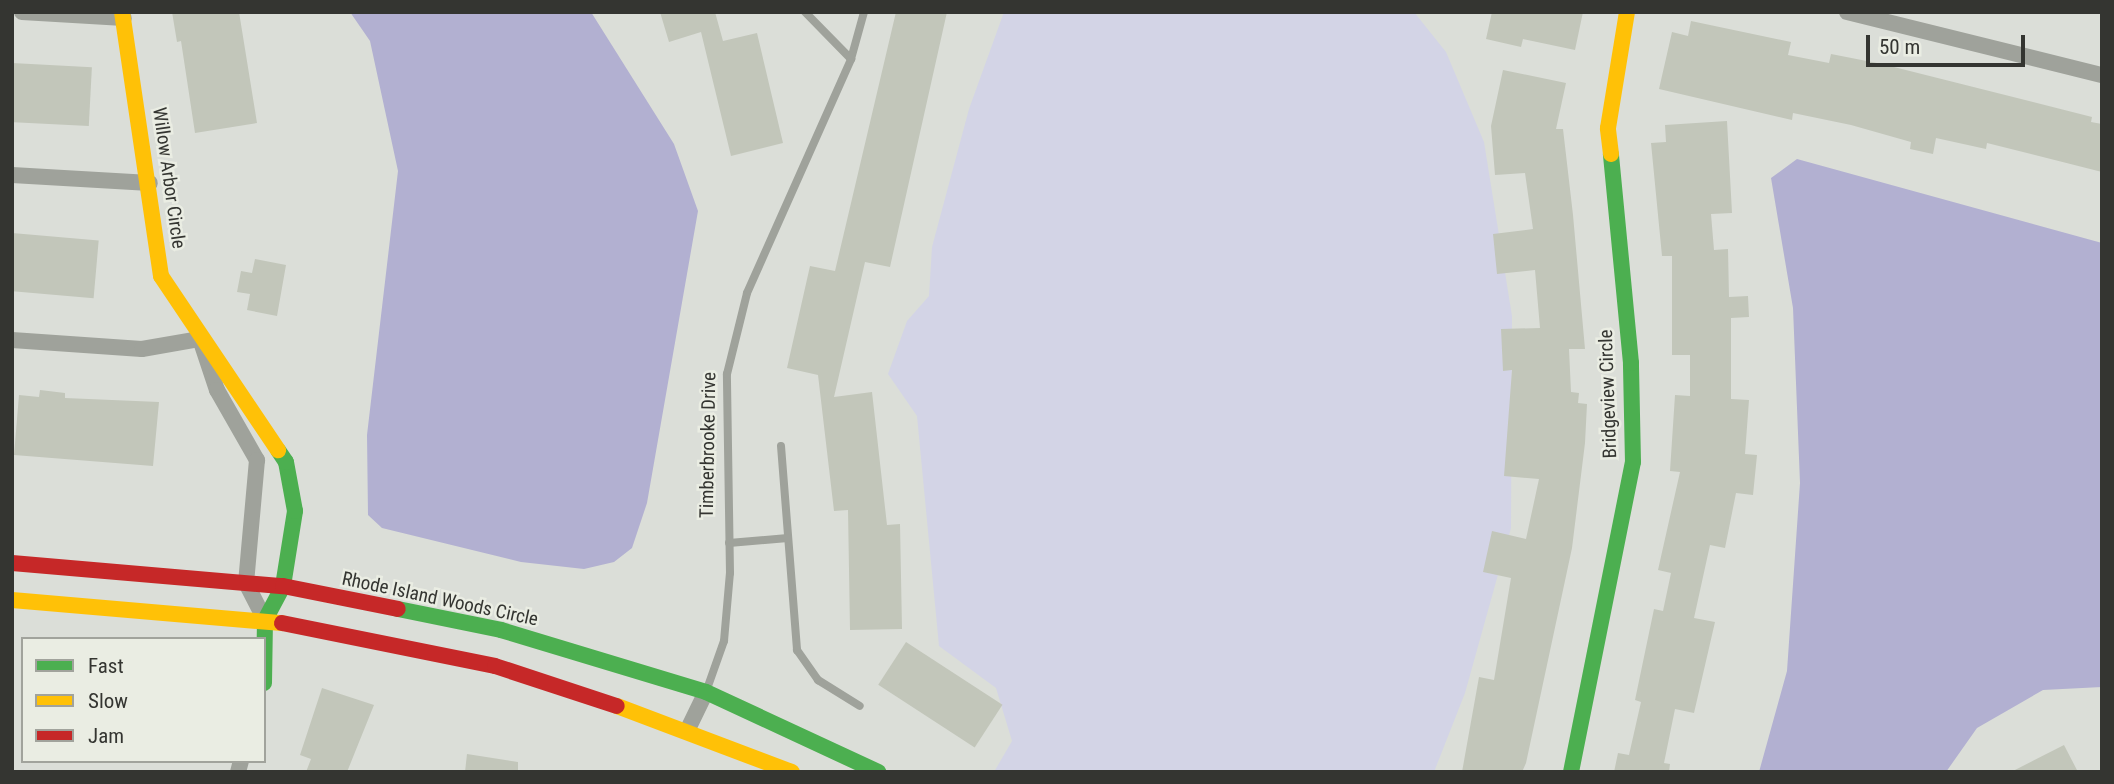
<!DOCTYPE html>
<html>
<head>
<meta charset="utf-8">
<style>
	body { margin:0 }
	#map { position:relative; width:2114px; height:784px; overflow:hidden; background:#dbded8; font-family:"Roboto Condensed",sans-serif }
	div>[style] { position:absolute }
	.green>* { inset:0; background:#d3d4e6 }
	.water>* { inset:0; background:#b2b0d1 }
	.building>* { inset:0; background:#c2c6ba; transform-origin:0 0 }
	.lane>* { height:8px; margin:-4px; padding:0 4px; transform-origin:4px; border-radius:4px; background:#9fa29b }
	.street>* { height:16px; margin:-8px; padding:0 8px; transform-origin:8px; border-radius:8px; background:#9fa29b }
	.fast>* { height:16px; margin:-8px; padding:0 8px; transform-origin:8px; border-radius:8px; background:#4caf50 }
	.slow>* { height:16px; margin:-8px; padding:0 8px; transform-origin:8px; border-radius:8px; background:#ffc107 }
	.jam>* { height:16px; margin:-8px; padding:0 8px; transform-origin:8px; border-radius:8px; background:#c62828 }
	span { translate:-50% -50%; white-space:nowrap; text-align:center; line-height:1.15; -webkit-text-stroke:5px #eaede3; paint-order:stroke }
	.street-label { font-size:19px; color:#343531 }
	.frame { position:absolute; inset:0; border:14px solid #343531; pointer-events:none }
	.legend { position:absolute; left:21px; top:637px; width:245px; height:126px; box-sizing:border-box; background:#eaede3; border:2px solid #a1a39c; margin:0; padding:9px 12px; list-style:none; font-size:21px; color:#343531 }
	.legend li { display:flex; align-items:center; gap:14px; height:35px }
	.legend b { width:35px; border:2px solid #a1a39c }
	.scale { position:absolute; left:1866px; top:35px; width:159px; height:32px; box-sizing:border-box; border:4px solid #343531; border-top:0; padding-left:9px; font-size:21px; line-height:24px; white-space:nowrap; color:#343531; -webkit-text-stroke:5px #eaede3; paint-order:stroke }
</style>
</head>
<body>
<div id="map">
	<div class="green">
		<i style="clip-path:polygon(1004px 12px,1414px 12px,1446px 52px,1484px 142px,1512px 316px,1511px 528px,1465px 693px,1434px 772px,994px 772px,1012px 741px,996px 688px,939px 646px,917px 416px,888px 374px,907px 321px,929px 296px,932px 247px,969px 109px)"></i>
	</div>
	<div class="water">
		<i style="clip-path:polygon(350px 12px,591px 12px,674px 144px,698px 211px,647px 503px,632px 548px,614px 562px,584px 569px,521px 562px,382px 528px,368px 515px,367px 435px,398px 171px,370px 41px)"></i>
		<i style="clip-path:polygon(1797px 159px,2102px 243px,2102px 687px,2043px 690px,1977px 728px,1946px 772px,1759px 772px,1787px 671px,1800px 483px,1793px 308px,1771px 178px)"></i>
	</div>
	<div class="building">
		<i style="clip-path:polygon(172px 12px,239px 12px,257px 123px,195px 133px,181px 41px,177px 42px)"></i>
		<i style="clip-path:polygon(660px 12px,715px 12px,723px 41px,757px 33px,783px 143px,731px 156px,701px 32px,669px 42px)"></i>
		<i style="clip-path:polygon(896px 12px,947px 12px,890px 267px,865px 262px,834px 397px,872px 392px,887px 525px,900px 524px,902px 629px,850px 630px,848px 510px,834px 511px,818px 375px,787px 368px,810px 266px,835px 271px)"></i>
		<i style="clip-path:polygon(1492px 12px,1583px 12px,1575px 50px,1523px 39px,1521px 47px,1486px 39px)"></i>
		<i style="clip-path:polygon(1691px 21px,1791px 42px,1788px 55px,1829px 63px,1831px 54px,1882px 64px,2092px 117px,2091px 122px,2102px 124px,2102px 172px,1987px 143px,1986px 149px,1936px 138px,1933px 154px,1910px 149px,1911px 142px,1851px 125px,1793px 113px,1792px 120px,1659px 89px,1672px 32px,1688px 36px)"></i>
		<i style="left:12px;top:63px;width:80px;height:59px;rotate:3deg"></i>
		<i style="clip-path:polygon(1503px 70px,1566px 83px,1556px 129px,1563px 129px,1573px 215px,1585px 349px,1569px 349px,1571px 392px,1579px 393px,1578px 403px,1587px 404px,1585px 443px,1572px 548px,1526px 763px,1522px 772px,1462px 772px,1479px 677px,1494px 680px,1511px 578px,1483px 572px,1492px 531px,1526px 539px,1539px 479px,1504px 476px,1512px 370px,1503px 371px,1501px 329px,1540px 328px,1535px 270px,1497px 274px,1493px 234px,1533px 229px,1525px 173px,1495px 175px,1491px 126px)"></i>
		<i style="clip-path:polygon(1727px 121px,1732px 213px,1711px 214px,1714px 250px,1728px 249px,1729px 297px,1748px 296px,1749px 317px,1731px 318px,1731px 399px,1749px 400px,1745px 454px,1757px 455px,1753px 495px,1736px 493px,1725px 548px,1710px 545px,1694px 618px,1715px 622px,1694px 713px,1675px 709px,1664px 763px,1670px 764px,1669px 772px,1614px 772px,1618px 753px,1629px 755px,1641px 702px,1635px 700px,1654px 609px,1663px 611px,1671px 573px,1658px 570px,1680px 472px,1670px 471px,1675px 395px,1690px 396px,1690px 355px,1672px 355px,1672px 256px,1662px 256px,1651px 143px,1666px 142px,1665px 125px)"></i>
		<i style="left:12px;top:233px;width:87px;height:58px;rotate:5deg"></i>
		<i style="clip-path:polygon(255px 259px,286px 265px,277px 316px,247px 310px,250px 294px,237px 292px,241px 271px,252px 273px)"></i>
		<i style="clip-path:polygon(40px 390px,65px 393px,65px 398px,159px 402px,153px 466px,14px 455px,19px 395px,39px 397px)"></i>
		<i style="left:906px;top:642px;width:115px;height:51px;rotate:33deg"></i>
		<i style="clip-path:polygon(322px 688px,374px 705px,347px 772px,306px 772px,311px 759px,300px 755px)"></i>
		<i style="clip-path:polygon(2064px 745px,2078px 772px,2011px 772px)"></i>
		<i style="clip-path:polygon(467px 754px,518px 762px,518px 772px,465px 772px)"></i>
	</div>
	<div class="lane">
		<i style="left:805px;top:12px;width:66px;rotate:45.6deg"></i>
		<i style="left:781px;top:446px;width:205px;rotate:85.5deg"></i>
		<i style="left:797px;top:650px;width:37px;rotate:55deg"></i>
		<i style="left:818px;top:680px;width:49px;rotate:31.8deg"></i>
		<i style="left:729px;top:543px;width:59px;rotate:-4.8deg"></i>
		<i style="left:707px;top:689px;width:51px;rotate:-70.5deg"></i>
		<i style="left:724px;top:641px;width:68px;rotate:-85deg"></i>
		<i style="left:730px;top:573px;width:199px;rotate:-90.9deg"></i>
		<i style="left:727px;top:374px;width:83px;rotate:-76.1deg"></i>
		<i style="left:747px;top:293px;width:256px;rotate:-66deg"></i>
		<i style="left:851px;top:59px;width:49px;rotate:-74.5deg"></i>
	</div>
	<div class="street">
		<i style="left:22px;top:12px;width:102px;rotate:3.4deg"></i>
		<i style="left:1847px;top:12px;width:263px;rotate:13.9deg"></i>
		<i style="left:12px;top:175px;width:138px;rotate:3.3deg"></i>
		<i style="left:12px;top:340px;width:130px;rotate:4deg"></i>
		<i style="left:142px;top:349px;width:59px;rotate:-9.8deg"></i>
		<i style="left:200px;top:339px;width:54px;rotate:71.6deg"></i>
		<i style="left:217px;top:390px;width:81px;rotate:60.3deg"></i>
		<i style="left:257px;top:460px;width:123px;rotate:95.1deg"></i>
		<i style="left:246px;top:583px;width:42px;rotate:62.8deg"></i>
		<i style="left:688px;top:729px;width:41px;rotate:-64.1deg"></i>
		<i style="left:238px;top:772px;width:11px;rotate:-75deg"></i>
	</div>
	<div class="fast">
		<i style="left:398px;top:609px;width:105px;rotate:11.5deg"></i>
		<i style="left:501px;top:630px;width:214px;rotate:16.8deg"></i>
		<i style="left:706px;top:692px;width:190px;rotate:24.9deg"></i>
		<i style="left:264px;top:683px;width:63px;rotate:-89.1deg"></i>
		<i style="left:265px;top:620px;width:38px;rotate:-62deg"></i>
		<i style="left:283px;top:586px;width:76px;rotate:-80.9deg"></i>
		<i style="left:295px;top:511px;width:50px;rotate:-100.4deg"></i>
		<i style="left:286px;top:462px;width:14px;rotate:-124deg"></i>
		<i style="left:1571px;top:772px;width:316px;rotate:-78.7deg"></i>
		<i style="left:1633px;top:462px;width:99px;rotate:-91.2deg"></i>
		<i style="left:1631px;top:363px;width:210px;rotate:-95.5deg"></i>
	</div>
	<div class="slow">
		<i style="left:122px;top:12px;width:267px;rotate:81.6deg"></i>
		<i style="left:161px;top:276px;width:210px;rotate:56.1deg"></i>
		<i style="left:1611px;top:154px;width:26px;rotate:-97deg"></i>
		<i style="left:1608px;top:128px;width:118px;rotate:-80.7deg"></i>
		<i style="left:12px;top:600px;width:271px;rotate:4.9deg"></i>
		<i style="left:617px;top:706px;width:187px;rotate:20.7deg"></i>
	</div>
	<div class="jam">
		<i style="left:12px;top:563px;width:272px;rotate:4.9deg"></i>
		<i style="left:283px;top:586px;width:117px;rotate:11.3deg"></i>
		<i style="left:282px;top:623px;width:217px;rotate:11.4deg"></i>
		<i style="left:495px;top:666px;width:128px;rotate:18.2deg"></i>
	</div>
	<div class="street-label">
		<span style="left:169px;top:178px;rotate:82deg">Willow Arbor Circle</span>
		<span style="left:1608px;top:394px;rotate:-92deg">Bridgeview Circle</span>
		<span style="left:708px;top:445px;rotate:-89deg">Timberbrooke Drive</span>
		<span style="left:440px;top:599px;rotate:12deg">Rhode Island Woods Circle</span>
	</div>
	<div class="frame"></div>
	<ul class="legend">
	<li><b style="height:9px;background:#4caf50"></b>Fast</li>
	<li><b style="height:9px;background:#ffc107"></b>Slow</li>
	<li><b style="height:9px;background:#c62828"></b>Jam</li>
	</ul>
	<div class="scale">50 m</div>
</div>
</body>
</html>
